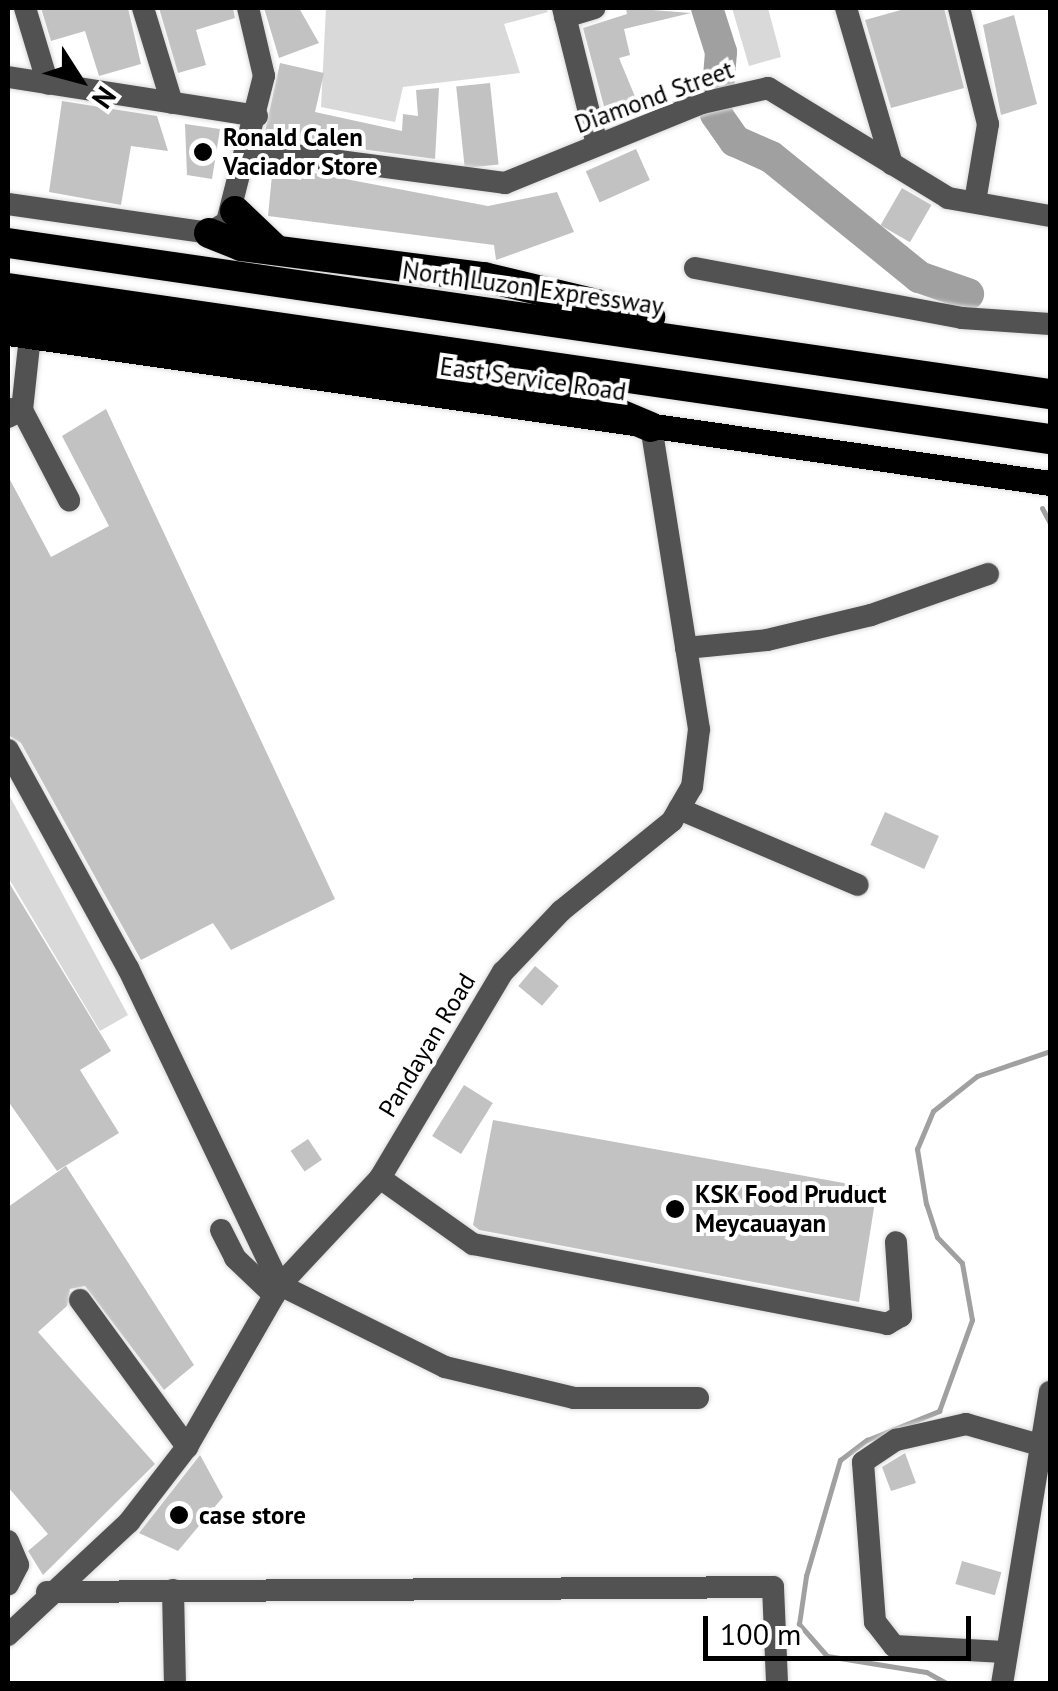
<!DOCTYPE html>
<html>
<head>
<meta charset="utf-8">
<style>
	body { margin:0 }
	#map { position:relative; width:1058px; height:1691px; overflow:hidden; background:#fff; font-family:"PT Sans",sans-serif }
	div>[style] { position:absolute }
	.green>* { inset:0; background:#d9d9d9 }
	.stream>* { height:5px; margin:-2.5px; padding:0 2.5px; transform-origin:2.5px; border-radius:2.5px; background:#a0a0a0 }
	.river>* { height:32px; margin:-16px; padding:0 16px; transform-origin:16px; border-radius:16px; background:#a0a0a0 }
	.building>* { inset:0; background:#c2c2c2; transform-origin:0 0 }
	.roads { filter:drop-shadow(0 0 2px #dbdbdb) drop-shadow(0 0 2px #dbdbdb) }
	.minor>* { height:22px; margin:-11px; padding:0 11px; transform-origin:11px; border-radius:11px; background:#525252 }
	.major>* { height:25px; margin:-12.5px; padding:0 12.5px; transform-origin:12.5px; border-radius:12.5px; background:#000 }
	.highway>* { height:30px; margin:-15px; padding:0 15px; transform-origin:15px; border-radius:15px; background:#000 }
	.dots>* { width:28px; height:28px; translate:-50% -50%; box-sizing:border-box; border:5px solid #fff; border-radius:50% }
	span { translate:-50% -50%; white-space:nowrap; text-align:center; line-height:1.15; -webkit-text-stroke:8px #fff; paint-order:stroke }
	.street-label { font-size:25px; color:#000 }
	.poi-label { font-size:25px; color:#000; font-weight:700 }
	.left { translate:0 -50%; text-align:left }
	.frame { position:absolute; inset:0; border:10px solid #000; pointer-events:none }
	.north { position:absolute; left:30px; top:30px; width:100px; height:100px; -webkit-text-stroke:8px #fff; paint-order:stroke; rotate:126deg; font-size:28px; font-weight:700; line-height:40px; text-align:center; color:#000 }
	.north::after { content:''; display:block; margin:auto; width:35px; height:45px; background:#000; clip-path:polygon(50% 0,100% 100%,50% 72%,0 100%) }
	.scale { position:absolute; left:703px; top:1616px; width:268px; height:45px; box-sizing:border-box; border:5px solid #000; border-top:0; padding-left:12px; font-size:30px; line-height:35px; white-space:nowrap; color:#000; -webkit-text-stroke:8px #fff; paint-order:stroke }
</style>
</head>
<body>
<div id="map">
	<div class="green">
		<i style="clip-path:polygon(326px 8px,546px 8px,548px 12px,504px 24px,520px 73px,403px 87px,395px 122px,321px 107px)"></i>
		<i style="clip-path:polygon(732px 8px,768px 8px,781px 57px,749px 66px)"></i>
		<i style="clip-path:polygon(8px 793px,128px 1015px,100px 1031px,8px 877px)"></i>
	</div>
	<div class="stream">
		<i style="left:1042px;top:508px;width:17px;rotate:62deg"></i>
		<i style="left:948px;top:1684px;width:25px;rotate:-151deg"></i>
		<i style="left:926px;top:1672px;width:100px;rotate:-170.8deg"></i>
		<i style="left:827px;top:1656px;width:43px;rotate:-131.2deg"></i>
		<i style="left:799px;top:1624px;width:49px;rotate:-81.7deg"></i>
		<i style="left:806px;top:1576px;width:121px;rotate:-73.7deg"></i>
		<i style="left:840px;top:1460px;width:34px;rotate:-37deg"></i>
		<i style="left:867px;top:1440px;width:78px;rotate:-21.9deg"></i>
		<i style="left:939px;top:1411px;width:97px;rotate:-70.1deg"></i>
		<i style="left:972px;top:1320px;width:58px;rotate:-100deg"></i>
		<i style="left:962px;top:1263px;width:36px;rotate:-134deg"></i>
		<i style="left:937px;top:1237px;width:35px;rotate:-108deg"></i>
		<i style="left:926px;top:1204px;width:56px;rotate:-99.3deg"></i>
		<i style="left:917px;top:1149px;width:41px;rotate:-67.2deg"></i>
		<i style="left:933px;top:1111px;width:56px;rotate:-38.5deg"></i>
		<i style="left:977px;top:1076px;width:77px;rotate:-18.9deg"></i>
	</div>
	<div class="river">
		<i style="left:707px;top:8px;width:46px;rotate:72.3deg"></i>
		<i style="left:721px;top:52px;width:62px;rotate:94.6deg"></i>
		<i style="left:716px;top:114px;width:33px;rotate:55deg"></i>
		<i style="left:735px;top:141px;width:39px;rotate:24deg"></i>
		<i style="left:771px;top:157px;width:191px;rotate:39deg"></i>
		<i style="left:919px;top:277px;width:52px;rotate:19.1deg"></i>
	</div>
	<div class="building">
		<i style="clip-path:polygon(41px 8px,128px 8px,141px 64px,99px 76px,85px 31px,51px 41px)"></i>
		<i style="clip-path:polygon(159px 8px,233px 8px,235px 18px,196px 30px,206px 65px,178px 73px)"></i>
		<i style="clip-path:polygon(264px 8px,299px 8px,319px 43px,279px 58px)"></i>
		<i style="clip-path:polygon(626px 8px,691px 13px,624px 29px,630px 55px,619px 58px,641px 111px,609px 125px,583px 28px,627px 14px)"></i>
		<i style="clip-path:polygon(908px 8px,944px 8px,964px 88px,891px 108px,865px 20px)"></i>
		<i style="clip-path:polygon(1014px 15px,1037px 104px,1001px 115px,983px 25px)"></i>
		<i style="clip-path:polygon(280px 63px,324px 73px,315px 112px,402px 131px,403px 114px,418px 116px,416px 90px,439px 88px,435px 159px,264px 136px)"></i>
		<i style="left:490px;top:83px;width:82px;height:34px;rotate:84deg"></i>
		<i style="clip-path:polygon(62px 101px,157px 116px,168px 151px,131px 146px,121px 205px,49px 192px)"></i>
		<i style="clip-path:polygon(185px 124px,220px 129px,212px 179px,187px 175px)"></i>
		<i style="left:636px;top:149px;width:34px;height:55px;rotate:66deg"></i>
		<i style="clip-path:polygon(303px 171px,488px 206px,557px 192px,574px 232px,496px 260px,494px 245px,268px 216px,272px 175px,301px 180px)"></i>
		<i style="left:902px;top:188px;width:34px;height:43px;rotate:30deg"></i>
		<i style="clip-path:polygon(106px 409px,335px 899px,231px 950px,213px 923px,141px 960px,21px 743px,8px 735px,8px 476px,51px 557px,109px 526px,62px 436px)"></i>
		<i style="left:885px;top:812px;width:59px;height:36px;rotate:24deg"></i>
		<i style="clip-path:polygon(8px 881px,111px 1051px,80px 1070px,119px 1133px,57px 1171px,8px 1101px)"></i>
		<i style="left:535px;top:966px;width:31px;height:26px;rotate:40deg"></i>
		<i style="left:464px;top:1085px;width:34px;height:60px;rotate:32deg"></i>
		<i style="clip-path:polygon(493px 1120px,877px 1189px,859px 1302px,479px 1230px,473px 1225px)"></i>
		<i style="left:308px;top:1139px;width:25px;height:21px;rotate:56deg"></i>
		<i style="clip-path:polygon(66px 1166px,194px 1365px,164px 1390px,85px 1286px,70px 1289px,67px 1306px,38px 1332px,155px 1464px,43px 1575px,28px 1551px,48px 1534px,8px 1487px,8px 1207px)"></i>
		<i style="clip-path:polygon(905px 1453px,916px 1483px,891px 1491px,882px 1467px)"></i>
		<i style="clip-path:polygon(200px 1455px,223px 1497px,178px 1551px,139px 1533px)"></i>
		<i style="left:962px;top:1561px;width:41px;height:24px;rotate:16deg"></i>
	</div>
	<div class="roads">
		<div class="minor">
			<i style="left:25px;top:8px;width:79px;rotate:73.2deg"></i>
			<i style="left:143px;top:8px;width:99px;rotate:73deg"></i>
			<i style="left:563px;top:8px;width:140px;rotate:76deg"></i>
			<i style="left:846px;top:8px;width:163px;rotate:73.6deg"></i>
			<i style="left:959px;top:8px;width:120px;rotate:76deg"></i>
			<i style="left:988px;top:124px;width:79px;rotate:99.5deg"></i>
			<i style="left:565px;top:17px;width:31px;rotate:-17deg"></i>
			<i style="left:8px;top:77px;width:252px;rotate:8.9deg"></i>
			<i style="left:250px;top:149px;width:257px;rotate:7.6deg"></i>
			<i style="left:505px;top:183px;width:213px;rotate:-22.1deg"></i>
			<i style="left:702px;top:103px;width:68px;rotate:-12.8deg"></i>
			<i style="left:768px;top:88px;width:211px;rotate:31.4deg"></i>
			<i style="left:948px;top:198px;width:104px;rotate:10deg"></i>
			<i style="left:8px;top:204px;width:203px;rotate:8.2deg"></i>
			<i style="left:209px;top:233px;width:21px;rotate:-31deg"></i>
			<i style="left:227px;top:222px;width:151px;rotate:-75.8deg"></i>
			<i style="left:264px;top:76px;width:70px;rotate:-103.2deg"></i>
			<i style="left:695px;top:268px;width:272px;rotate:10.6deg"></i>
			<i style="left:962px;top:318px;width:88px;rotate:3.9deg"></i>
			<i style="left:11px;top:409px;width:11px;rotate:5deg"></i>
			<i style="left:22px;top:410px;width:74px;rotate:-83.8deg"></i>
			<i style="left:8px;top:417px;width:16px;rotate:-27deg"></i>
			<i style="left:22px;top:410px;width:102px;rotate:62.4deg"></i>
			<i style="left:686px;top:648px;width:81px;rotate:-5.6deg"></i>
			<i style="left:767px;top:640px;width:107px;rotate:-13.5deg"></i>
			<i style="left:871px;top:615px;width:124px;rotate:-19.3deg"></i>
			<i style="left:8px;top:750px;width:249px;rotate:61.2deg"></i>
			<i style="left:128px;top:968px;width:352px;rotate:64.4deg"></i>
			<i style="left:280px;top:1285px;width:184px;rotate:26.4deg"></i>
			<i style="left:445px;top:1367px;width:133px;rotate:13.5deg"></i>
			<i style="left:574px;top:1398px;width:124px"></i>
			<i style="left:679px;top:809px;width:194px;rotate:23deg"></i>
			<i style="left:380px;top:1178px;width:114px;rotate:35.4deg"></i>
			<i style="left:473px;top:1244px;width:422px;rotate:10.9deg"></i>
			<i style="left:887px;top:1324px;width:16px;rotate:-30deg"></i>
			<i style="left:901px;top:1316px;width:74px;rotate:-93.9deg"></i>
			<i style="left:221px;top:1230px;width:31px;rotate:63deg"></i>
			<i style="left:235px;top:1258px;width:54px;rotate:43.5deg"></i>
			<i style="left:80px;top:1300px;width:182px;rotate:53.9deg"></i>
			<i style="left:8px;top:1541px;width:26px;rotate:67deg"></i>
			<i style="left:18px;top:1565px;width:22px;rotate:117deg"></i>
			<i style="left:173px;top:1590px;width:94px;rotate:88.8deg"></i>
			<i style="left:47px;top:1592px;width:726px;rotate:-0.39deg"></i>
			<i style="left:773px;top:1587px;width:97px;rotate:87.6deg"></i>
			<i style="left:8px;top:1635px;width:166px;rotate:-43deg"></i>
			<i style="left:129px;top:1522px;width:95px;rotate:-52.3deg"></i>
			<i style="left:187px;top:1447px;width:187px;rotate:-60.1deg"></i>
			<i style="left:280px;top:1285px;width:146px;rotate:-46.9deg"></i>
			<i style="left:380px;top:1178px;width:240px;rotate:-59.2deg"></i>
			<i style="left:503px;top:972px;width:84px;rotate:-46.4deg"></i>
			<i style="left:561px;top:911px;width:143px;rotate:-39deg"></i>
			<i style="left:672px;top:821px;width:39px;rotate:-60deg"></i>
			<i style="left:692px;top:787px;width:58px;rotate:-83.1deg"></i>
			<i style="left:699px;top:729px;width:306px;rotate:-99deg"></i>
			<i style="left:1004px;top:1652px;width:110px;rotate:-176.9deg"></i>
			<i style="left:894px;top:1646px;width:31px;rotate:-128deg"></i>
			<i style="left:875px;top:1622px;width:160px;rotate:-94.3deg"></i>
			<i style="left:863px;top:1462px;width:40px;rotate:-34deg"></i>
			<i style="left:896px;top:1440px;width:72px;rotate:-12.9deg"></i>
			<i style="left:966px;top:1424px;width:87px;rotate:15.9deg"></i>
			<i style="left:1002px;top:1684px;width:296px;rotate:-80.7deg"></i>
		</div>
		<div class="major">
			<i style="left:8px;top:333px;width:1053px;rotate:8.19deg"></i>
		</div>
		<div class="highway">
			<i style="left:235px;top:211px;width:55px;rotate:43.5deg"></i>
			<i style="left:209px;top:233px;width:35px;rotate:22deg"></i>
			<i style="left:241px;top:246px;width:245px;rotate:7.3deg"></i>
			<i style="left:484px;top:277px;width:171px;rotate:13.5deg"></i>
			<i style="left:8px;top:243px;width:1053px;rotate:8.25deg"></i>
			<i style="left:8px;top:288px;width:1053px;rotate:8.25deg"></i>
			<i style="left:8px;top:314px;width:587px;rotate:8.52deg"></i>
			<i style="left:589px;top:401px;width:67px;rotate:22.8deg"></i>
		</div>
	</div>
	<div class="dots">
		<i style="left:203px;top:152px;background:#000"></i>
		<i style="left:675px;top:1209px;background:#000"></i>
		<i style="left:179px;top:1515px;background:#000"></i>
	</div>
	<div class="street-label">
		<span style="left:654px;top:97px;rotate:-20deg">Diamond Street</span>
		<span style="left:533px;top:288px;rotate:8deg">North Luzon Expressway</span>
		<span style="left:533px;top:379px;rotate:8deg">East Service Road</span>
		<span style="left:427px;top:1045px;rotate:-59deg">Pandayan Road</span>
	</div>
	<div class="poi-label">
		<span class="left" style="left:223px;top:152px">Ronald Calen<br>Vaciador Store</span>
		<span class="left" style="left:695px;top:1209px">KSK Food Pruduct<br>Meycauayan</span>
		<span class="left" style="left:199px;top:1515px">case store</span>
	</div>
	<div class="frame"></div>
	<div class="north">N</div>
	<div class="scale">100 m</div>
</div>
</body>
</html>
